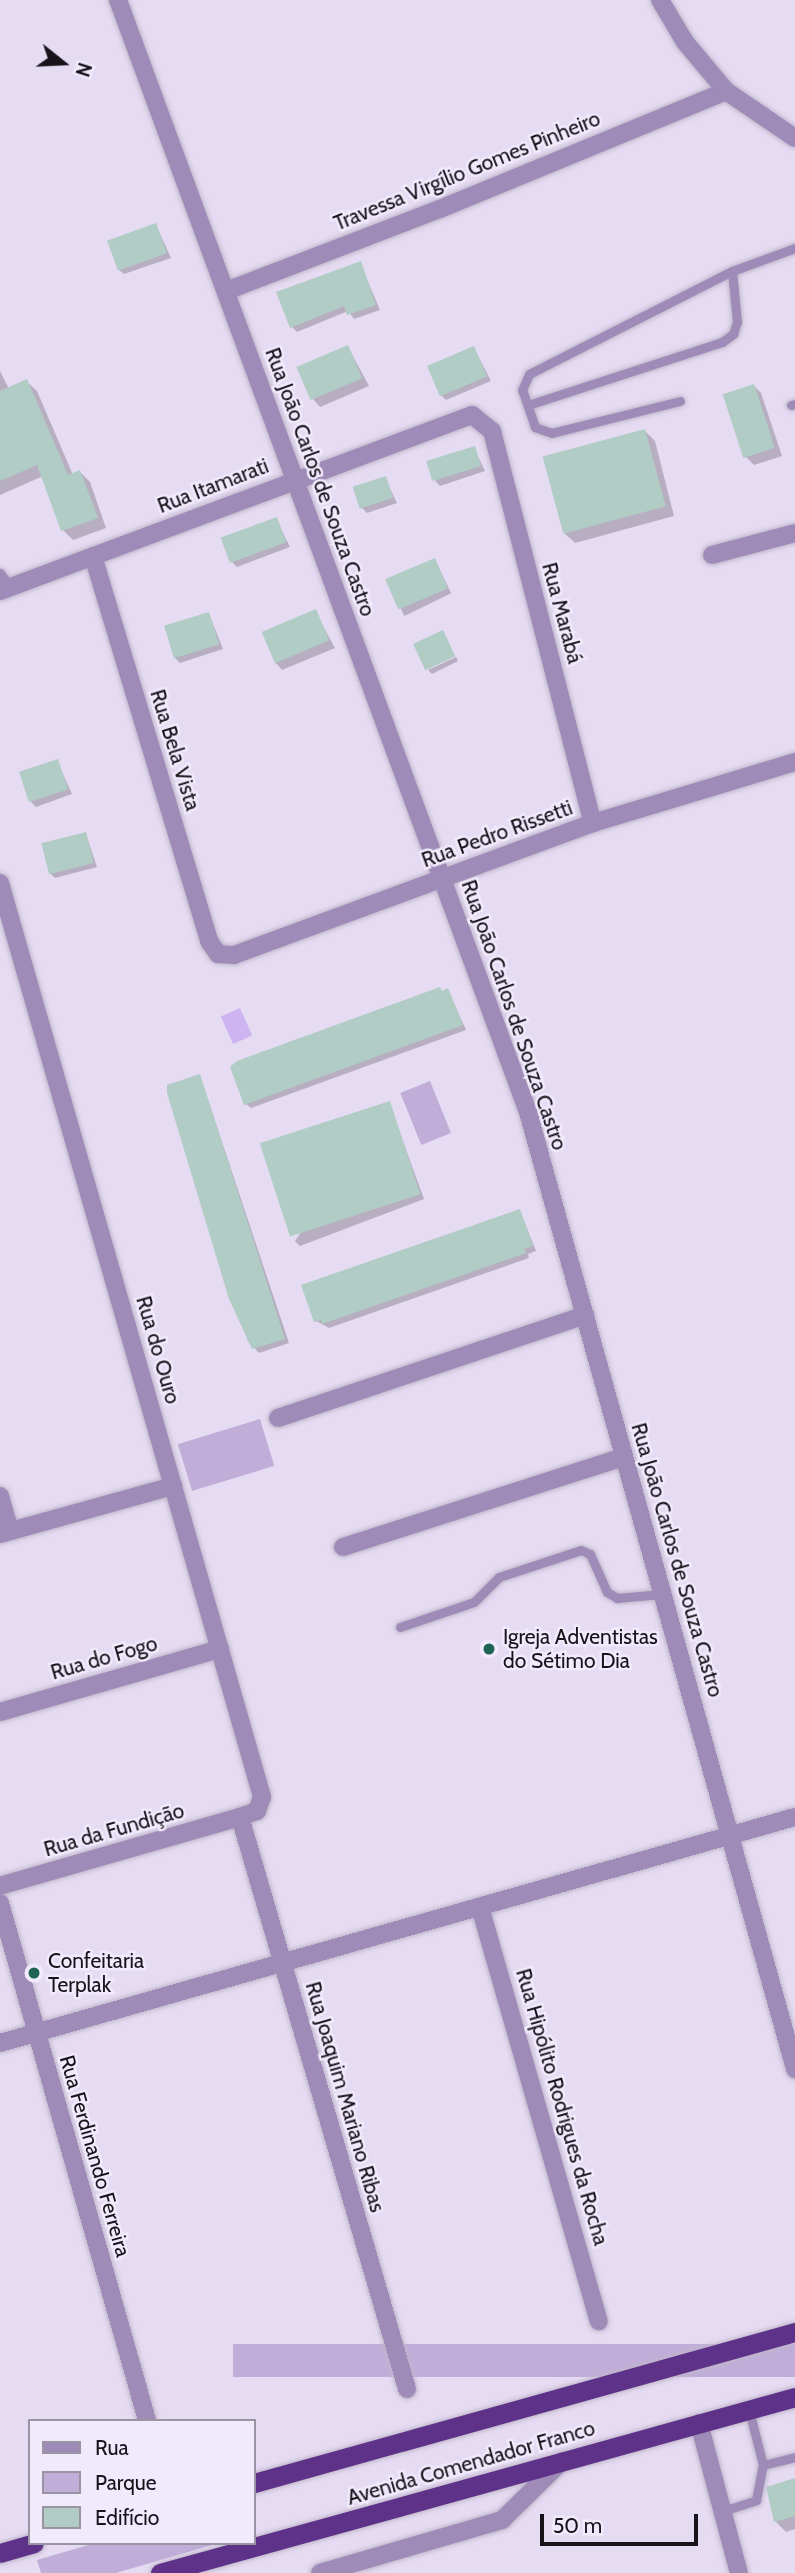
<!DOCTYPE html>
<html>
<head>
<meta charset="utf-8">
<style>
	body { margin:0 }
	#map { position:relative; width:795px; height:2573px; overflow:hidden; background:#e5dbf2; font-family:Cabin,sans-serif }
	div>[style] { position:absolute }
	.green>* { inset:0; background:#c0aed9; transform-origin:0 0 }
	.water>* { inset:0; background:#cfb4f2; transform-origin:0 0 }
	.shadow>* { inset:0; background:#0003; transform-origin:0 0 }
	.building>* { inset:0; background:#b1ccc4; transform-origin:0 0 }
	.roads { filter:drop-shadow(0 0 2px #c0b7cb) drop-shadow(0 0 2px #c0b7cb) }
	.service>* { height:9px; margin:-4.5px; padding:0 4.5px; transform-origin:4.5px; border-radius:4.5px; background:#9e8bb7 }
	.minor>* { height:18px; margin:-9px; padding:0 9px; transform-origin:9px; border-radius:9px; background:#9e8bb7 }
	.tertiary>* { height:18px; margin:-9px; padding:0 9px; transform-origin:9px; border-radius:9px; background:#9e8bb7 }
	.trunk>* { height:19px; margin:-9.5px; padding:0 9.5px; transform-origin:9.5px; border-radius:9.5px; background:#5e3288 }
	.dots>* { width:19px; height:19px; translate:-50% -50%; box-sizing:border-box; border:4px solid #f1e9fc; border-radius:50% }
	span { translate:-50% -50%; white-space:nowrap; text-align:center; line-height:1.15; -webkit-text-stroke:5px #f1e9fc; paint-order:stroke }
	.street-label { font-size:21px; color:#16131a }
	.poi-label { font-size:21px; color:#16131a }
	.left { translate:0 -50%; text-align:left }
	.legend { position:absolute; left:28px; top:2419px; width:228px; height:126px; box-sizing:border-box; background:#f1e9fc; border:2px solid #9993a2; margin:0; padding:9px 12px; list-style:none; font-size:21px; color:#16131a }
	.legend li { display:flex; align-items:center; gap:14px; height:35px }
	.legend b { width:35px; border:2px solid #9993a2 }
	.north { position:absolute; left:28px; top:28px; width:70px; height:70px; -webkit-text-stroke:5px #f1e9fc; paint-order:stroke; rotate:108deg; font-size:19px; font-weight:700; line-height:28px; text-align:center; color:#16131a }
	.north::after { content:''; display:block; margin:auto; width:24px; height:32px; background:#16131a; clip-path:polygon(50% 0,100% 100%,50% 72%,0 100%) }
	.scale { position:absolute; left:540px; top:2514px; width:158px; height:32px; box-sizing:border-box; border:4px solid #16131a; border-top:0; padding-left:9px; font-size:21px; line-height:24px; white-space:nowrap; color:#16131a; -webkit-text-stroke:5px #f1e9fc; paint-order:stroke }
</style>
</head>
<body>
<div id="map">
	<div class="green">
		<i style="left:430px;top:1081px;width:56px;height:32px;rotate:68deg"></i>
		<i style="left:260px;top:1419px;width:49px;height:86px;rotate:73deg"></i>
		<i style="left:795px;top:2344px;width:33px;height:562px;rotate:90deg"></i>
		<i style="clip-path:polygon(95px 2543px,219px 2543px,116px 2573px,41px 2573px,37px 2560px)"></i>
	</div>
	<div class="water">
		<i style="left:240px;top:1008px;width:30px;height:21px;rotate:66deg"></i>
	</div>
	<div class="shadow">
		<i style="clip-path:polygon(156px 225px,171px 258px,124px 274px,119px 270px)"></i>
		<i style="clip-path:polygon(360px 263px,380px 310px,354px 319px,348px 311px,297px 332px,292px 327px)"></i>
		<i style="clip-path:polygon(348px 347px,369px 386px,320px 407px,313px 399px)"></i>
		<i style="clip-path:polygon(474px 348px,491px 381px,446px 400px,441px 395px)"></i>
		<i style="clip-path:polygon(0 371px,9px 389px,27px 382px,37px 391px,73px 475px,80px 472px,90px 482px,106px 528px,73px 540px,63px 530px,43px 476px,0 495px)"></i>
		<i style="clip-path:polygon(754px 386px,761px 393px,782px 456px,754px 465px,746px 457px)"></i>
		<i style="clip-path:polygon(645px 431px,655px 441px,674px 516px,575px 543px,564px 533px)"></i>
		<i style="clip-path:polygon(474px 448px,485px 471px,440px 486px,435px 481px)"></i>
		<i style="clip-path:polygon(385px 478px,397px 503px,367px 513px,362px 508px)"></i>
		<i style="clip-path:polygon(276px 519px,290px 547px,237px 567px,232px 562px)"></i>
		<i style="left:435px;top:560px;width:37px;height:52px;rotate:64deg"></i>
		<i style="clip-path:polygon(315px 611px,335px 648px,282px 670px,275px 662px)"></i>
		<i style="clip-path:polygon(209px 614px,223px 649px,180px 663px,175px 658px)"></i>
		<i style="clip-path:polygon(456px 657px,458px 661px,432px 674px,428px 670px)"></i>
		<i style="clip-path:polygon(57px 761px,72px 794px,36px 807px,31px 802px)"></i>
		<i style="clip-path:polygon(86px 834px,97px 867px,55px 878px,50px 873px)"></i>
		<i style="clip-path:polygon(448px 990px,466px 1030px,251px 1108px,246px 1104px)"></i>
		<i style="clip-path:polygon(200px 1076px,289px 1343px,259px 1353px,248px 1341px,169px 1086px)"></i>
		<i style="clip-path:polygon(389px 1103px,424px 1199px,300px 1246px,295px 1241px)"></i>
		<i style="clip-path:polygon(520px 1211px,536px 1251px,528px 1254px,529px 1258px,329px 1328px,316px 1321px)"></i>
		<i style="clip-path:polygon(795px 2480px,795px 2529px,786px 2532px,776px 2522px,768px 2489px)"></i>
	</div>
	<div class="building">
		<i style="left:156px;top:223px;width:32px;height:52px;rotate:70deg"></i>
		<i style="clip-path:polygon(361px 261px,376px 305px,347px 315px,344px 306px,290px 328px,276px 292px)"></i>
		<i style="left:348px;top:345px;width:36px;height:56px;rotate:67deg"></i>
		<i style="left:474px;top:346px;width:33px;height:51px;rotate:67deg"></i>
		<i style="clip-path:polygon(27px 379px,68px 475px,80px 470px,98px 518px,61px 531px,37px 465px,0 481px,0 391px)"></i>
		<i style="left:754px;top:384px;width:67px;height:33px;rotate:72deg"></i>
		<i style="left:645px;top:429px;width:80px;height:106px;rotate:75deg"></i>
		<i style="left:475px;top:446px;width:21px;height:51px;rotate:73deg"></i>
		<i style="left:386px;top:476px;width:23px;height:35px;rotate:72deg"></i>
		<i style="left:277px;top:517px;width:27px;height:60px;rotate:70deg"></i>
		<i style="left:435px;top:558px;width:33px;height:54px;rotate:67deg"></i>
		<i style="left:316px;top:609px;width:34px;height:59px;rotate:67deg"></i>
		<i style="left:209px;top:612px;width:34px;height:47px;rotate:73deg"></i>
		<i style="left:443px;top:630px;width:29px;height:33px;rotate:65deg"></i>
		<i style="left:58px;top:759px;width:32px;height:41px;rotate:72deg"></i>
		<i style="left:86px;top:832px;width:32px;height:46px;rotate:76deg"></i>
		<i style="clip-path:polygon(440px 987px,442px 991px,448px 988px,463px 1025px,244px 1105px,230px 1067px,237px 1061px)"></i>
		<i style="clip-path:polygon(200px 1074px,285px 1339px,252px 1349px,229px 1299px,167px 1093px,167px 1085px)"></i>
		<i style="left:390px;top:1101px;width:98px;height:137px;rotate:72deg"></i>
		<i style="clip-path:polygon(520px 1209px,533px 1246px,524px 1249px,526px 1253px,322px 1324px,321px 1320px,314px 1322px,301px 1285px)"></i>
		<i style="clip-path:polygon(795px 2478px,795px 2516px,774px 2522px,766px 2487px)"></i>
	</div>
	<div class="roads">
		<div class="service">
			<i style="left:680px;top:401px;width:132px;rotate:166deg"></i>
			<i style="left:552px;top:433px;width:18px;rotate:-161deg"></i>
			<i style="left:535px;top:427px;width:39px;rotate:-109deg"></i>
			<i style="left:522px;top:390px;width:17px;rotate:-66deg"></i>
			<i style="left:529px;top:374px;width:228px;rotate:-26.9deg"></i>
			<i style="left:732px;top:271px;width:67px;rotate:-20.1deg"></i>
			<i style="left:528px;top:405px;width:204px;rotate:-18deg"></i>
			<i style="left:722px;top:342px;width:14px;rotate:-36deg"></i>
			<i style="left:733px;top:334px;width:13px;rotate:-72deg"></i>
			<i style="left:737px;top:322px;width:51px;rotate:-95.6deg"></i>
			<i style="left:791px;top:405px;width:4px;rotate:-14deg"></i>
			<i style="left:0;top:573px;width:18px;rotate:52deg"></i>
			<i style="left:400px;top:1627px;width:78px;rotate:-18.7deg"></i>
			<i style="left:474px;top:1602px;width:35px;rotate:-45deg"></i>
			<i style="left:499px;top:1577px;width:86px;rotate:-18.2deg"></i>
			<i style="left:581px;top:1550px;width:10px;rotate:24deg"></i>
			<i style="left:590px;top:1554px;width:42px;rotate:65.9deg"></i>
			<i style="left:607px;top:1592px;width:12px;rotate:31deg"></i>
			<i style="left:617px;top:1598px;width:45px;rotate:-5.1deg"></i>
			<i style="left:763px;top:2465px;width:33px;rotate:-14deg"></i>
			<i style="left:723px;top:2511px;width:35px;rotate:-18deg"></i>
			<i style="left:756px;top:2500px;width:36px;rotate:-79deg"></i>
			<i style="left:763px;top:2465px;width:57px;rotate:-104.3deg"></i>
		</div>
		<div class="minor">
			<i style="left:118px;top:0;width:1185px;rotate:69.76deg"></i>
			<i style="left:528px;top:1112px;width:994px;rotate:74.41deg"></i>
			<i style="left:226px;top:291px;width:229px;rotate:-21deg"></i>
			<i style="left:440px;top:209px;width:309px;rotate:-22.4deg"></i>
			<i style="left:712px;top:555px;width:86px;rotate:-14.8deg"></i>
			<i style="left:93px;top:556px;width:402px;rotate:73.2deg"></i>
			<i style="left:209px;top:941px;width:16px;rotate:55deg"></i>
			<i style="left:218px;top:954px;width:16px;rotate:4deg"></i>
			<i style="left:234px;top:955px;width:382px;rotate:-20.2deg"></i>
			<i style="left:593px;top:823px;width:211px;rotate:-16.8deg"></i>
			<i style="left:0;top:591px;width:504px;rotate:-20.45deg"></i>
			<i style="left:472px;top:415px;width:26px;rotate:39deg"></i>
			<i style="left:492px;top:431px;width:405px;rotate:75.6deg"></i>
			<i style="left:0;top:883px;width:951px;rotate:74deg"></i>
			<i style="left:262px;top:1797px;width:15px;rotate:110deg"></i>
			<i style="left:257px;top:1811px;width:18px;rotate:161deg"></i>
			<i style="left:240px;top:1817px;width:250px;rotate:164deg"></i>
			<i style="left:278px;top:1418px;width:324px;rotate:-18.5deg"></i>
			<i style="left:0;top:1496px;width:36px;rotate:74deg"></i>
			<i style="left:0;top:1534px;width:180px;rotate:-15.5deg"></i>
			<i style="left:343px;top:1547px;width:295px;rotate:-17.8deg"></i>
			<i style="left:0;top:1712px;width:229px;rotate:-16deg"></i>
			<i style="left:240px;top:1817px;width:596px;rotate:73.72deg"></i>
			<i style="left:0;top:1903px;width:537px;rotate:74.13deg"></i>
			<i style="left:480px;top:1907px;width:431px;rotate:74deg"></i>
			<i style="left:699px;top:2423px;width:155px;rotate:75.1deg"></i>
			<i style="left:320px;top:2573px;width:190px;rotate:-16.2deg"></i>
			<i style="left:502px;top:2520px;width:84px;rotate:-44.5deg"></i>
		</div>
		<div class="tertiary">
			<i style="left:660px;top:0;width:49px;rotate:59.2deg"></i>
			<i style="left:685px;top:42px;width:64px;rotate:50.1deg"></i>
			<i style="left:726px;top:91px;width:83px;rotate:34.3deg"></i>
			<i style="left:0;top:2043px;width:826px;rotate:-15.87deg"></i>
		</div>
		<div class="trunk">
			<i style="left:254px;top:2483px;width:562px;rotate:-15.6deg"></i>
			<i style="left:0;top:2553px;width:35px;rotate:-16deg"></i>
			<i style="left:160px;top:2573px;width:659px;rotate:-15.49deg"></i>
		</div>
	</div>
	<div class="dots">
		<i style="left:489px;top:1649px;background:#1e6354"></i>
		<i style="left:34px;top:1973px;background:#1e6354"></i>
	</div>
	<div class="street-label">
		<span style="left:467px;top:171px;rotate:-22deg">Travessa Virgílio Gomes Pinheiro</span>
		<span style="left:320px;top:482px;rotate:70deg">Rua João Carlos de Souza Castro</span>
		<span style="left:213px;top:486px;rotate:-21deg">Rua Itamarati</span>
		<span style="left:562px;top:613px;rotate:75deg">Rua Marabá</span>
		<span style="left:175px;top:750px;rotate:73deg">Rua Bela Vista</span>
		<span style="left:497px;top:834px;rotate:-20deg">Rua Pedro Rissetti</span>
		<span style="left:514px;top:1015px;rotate:71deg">Rua João Carlos de Souza Castro</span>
		<span style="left:158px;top:1350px;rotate:74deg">Rua do Ouro</span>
		<span style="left:677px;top:1560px;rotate:74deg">Rua João Carlos de Souza Castro</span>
		<span style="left:104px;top:1658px;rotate:-16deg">Rua do Fogo</span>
		<span style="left:114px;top:1830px;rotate:-16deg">Rua da Fundição</span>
		<span style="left:345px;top:2097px;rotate:74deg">Rua Joaquim Mariano Ribas</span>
		<span style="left:562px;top:2107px;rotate:74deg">Rua Hipólito Rodrigues da Rocha</span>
		<span style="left:95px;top:2156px;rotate:74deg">Rua Ferdinando Ferreira</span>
		<span style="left:471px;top:2463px;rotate:-16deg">Avenida Comendador Franco</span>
	</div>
	<div class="poi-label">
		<span class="left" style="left:503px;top:1649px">Igreja Adventistas<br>do Sétimo Dia</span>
		<span class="left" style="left:48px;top:1973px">Confeitaria<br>Terplak</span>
	</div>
	<ul class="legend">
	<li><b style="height:9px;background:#9e8bb7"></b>Rua</li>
	<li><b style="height:19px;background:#c0aed9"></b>Parque</li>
	<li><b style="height:19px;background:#b1ccc4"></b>Edifício</li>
	</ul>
	<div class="north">N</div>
	<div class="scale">50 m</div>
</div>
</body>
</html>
